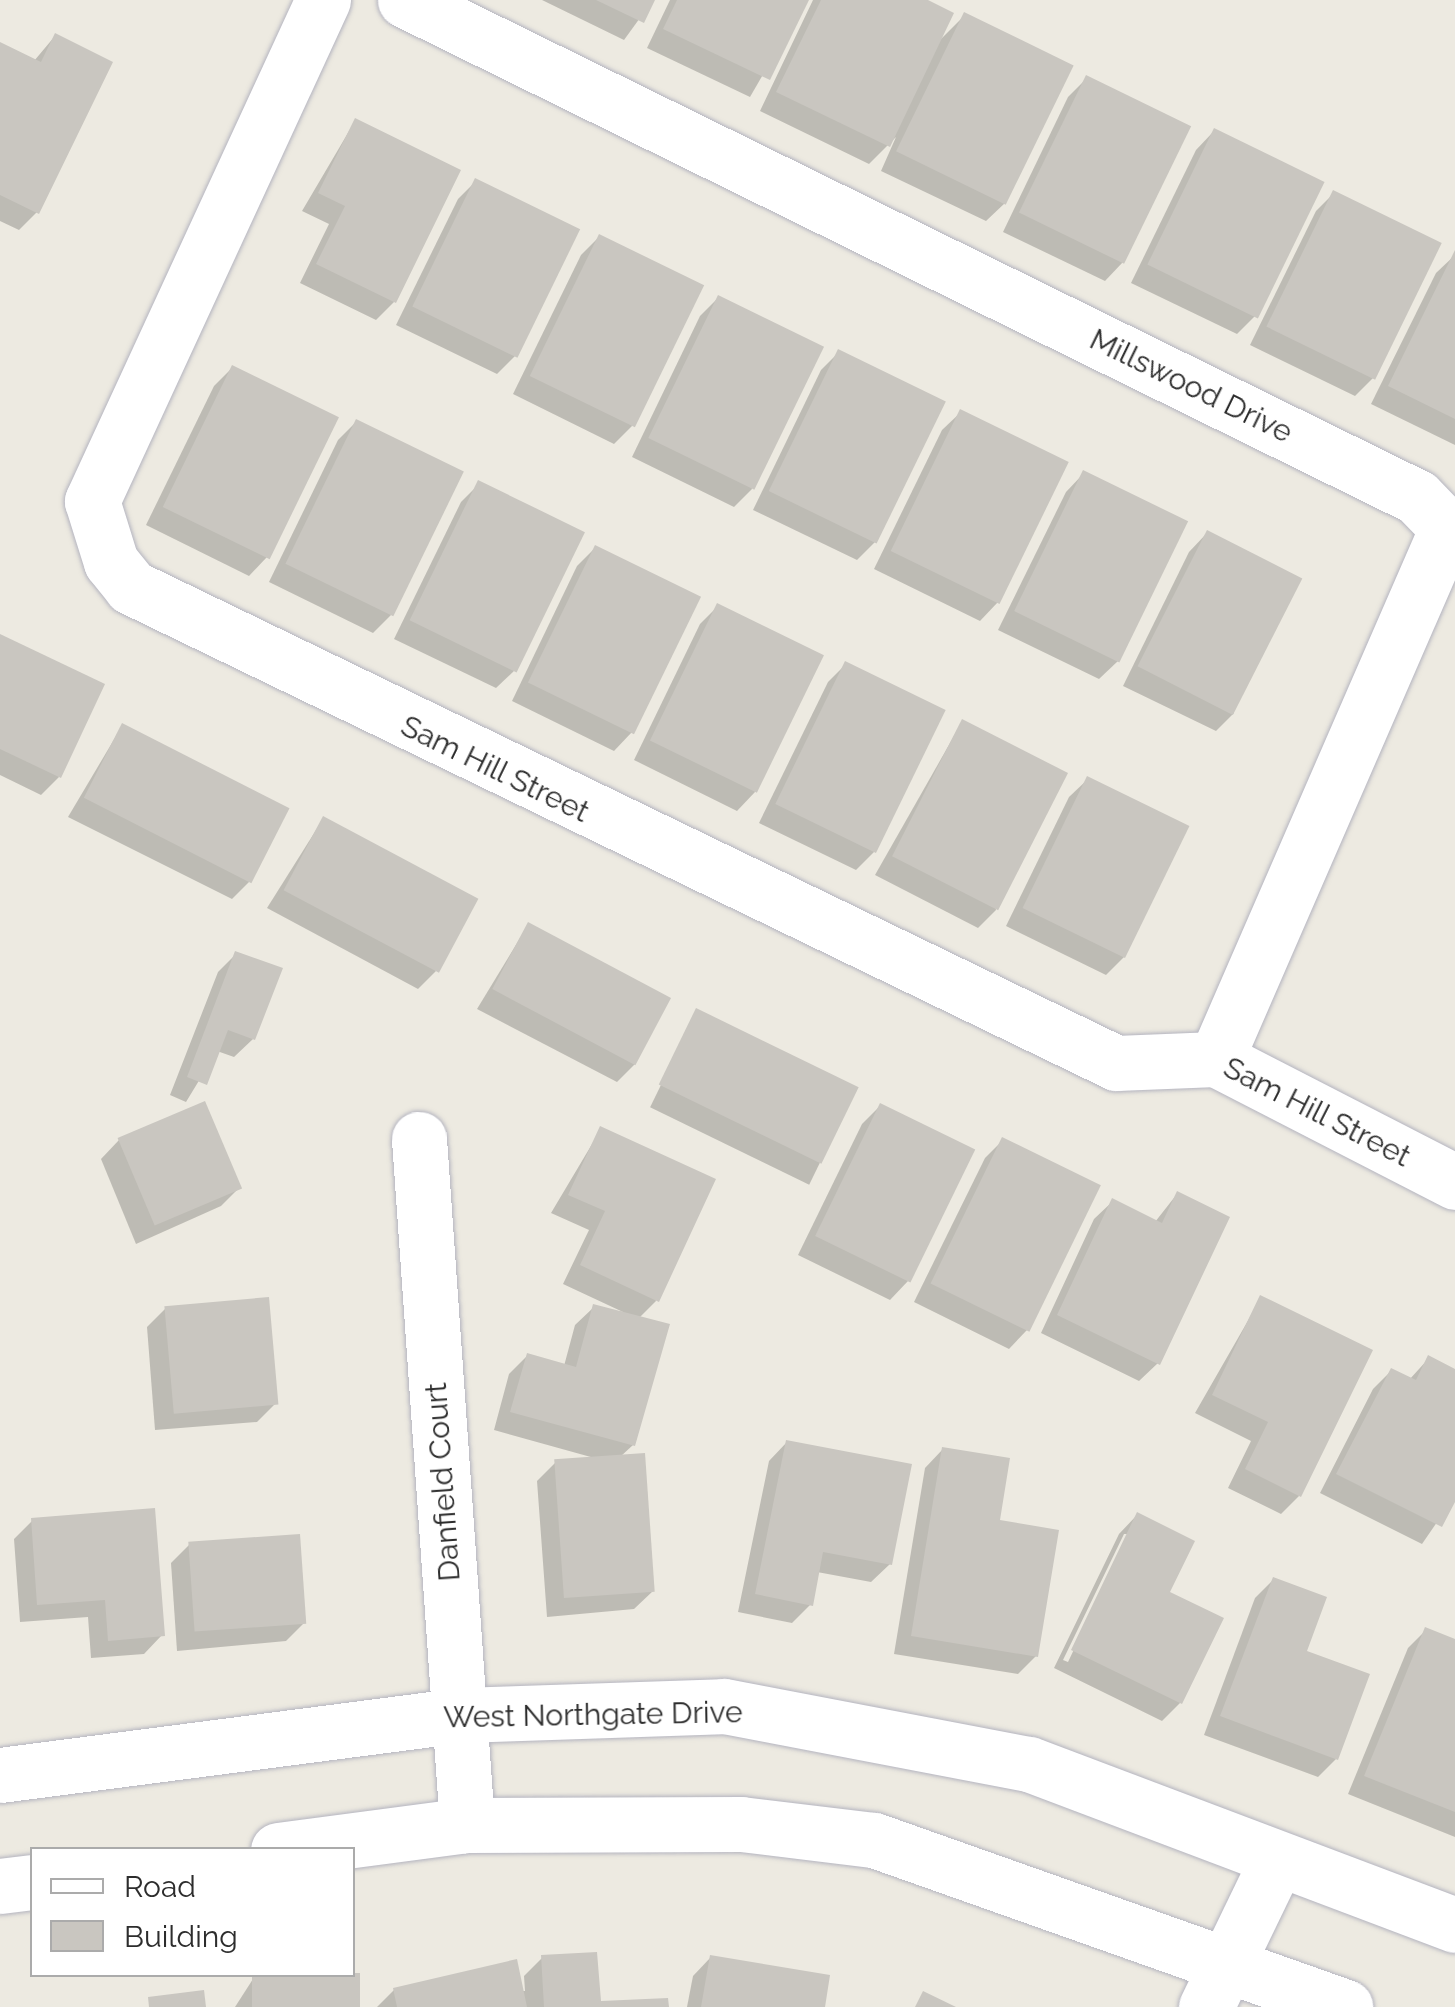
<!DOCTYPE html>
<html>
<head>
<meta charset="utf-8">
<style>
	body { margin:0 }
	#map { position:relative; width:1455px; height:2007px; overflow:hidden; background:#edeae1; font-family:Raleway,sans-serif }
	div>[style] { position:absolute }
	.shadow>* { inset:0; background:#0003; transform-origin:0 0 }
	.building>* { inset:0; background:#c9c6c0; transform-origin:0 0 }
	.roads { filter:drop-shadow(0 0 2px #b4b4bf) drop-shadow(0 0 2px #b4b4bf) }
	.minor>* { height:55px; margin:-27.5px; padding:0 27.5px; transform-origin:27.5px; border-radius:27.5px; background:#fff }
	.secondary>* { height:55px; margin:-27.5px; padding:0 27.5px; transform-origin:27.5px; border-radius:27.5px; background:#fff }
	span { translate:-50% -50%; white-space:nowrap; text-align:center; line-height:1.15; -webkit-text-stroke:9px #fff; paint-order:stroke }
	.street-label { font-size:30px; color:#2d2d2d }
	.legend { position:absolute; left:30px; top:1847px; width:325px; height:130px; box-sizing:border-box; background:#fff; border:2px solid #ababab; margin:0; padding:12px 18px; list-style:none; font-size:30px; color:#2d2d2d }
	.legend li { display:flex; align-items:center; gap:20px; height:50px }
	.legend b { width:50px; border:2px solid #ababab }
</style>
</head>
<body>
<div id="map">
	<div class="shadow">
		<i style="clip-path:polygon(542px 0,653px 0,624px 40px)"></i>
		<i style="clip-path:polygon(670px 0,806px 0,750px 97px,647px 48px)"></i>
		<i style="clip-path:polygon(813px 0,922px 0,938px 42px,965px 15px,1005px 203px,986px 221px,881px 171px,896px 137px,869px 164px,760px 111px)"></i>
		<i style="clip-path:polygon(55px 36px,37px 212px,19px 230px,0 221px,0 45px,34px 61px)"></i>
		<i style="clip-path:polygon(1087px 78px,1123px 262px,1105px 281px,1003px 232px,1068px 97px)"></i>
		<i style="clip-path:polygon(355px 121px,394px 302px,376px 320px,300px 283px,329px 224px,302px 211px)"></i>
		<i style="clip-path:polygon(1214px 131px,1255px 316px,1237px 334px,1131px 283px,1196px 150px)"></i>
		<i style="clip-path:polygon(476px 181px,515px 356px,497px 374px,396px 325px,458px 199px)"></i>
		<i style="clip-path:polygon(1334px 193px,1373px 378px,1355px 396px,1250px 345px,1316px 211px)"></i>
		<i style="clip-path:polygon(599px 237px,632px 426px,614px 444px,513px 394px,581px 255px)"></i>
		<i style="clip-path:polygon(1455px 255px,1455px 445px,1371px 404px,1436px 273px)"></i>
		<i style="clip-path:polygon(718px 298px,752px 489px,734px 507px,632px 457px,700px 316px)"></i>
		<i style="clip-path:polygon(839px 352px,875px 542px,857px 560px,753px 510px,821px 370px)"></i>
		<i style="clip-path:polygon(232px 368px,267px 557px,249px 576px,146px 525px,214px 386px)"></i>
		<i style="clip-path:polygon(961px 412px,998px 602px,980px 621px,874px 569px,942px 430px)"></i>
		<i style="clip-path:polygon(356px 422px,391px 615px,373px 633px,269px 582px,338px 440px)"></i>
		<i style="clip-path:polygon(1084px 473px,1118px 661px,1099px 679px,998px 630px,1066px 492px)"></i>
		<i style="clip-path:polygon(479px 484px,515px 670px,496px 688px,394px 639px,461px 502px)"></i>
		<i style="clip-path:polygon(1207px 533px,1234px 713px,1216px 731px,1123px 686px,1189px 552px)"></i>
		<i style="clip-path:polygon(595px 548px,632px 732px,614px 751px,512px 701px,577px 566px)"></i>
		<i style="clip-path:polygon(718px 606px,755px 792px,737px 811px,634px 760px,700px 624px)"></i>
		<i style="clip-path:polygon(0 636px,59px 777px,41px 795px,0 775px)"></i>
		<i style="clip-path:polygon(846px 664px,874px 852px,856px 870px,759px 823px,828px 682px)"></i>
		<i style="clip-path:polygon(962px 722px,996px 910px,978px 928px,875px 875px)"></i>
		<i style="clip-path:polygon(122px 726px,250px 881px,232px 899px,68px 817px)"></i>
		<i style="clip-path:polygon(1088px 779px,1124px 957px,1106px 975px,1006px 926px,1069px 797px)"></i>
		<i style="clip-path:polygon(323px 819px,436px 971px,418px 989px,267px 908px)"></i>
		<i style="clip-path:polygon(528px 925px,635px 1064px,617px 1082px,477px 1009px)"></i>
		<i style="clip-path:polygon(236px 954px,253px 1039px,234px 1057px,217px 1051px,186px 1102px,170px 1095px,218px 972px)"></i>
		<i style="left:697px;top:1011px;width:177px;height:107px;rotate:26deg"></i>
		<i style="clip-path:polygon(880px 1106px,908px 1281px,890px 1300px,798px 1255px,862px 1124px)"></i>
		<i style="clip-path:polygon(601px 1129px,656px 1301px,638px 1319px,633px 1445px,620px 1457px,653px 1591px,634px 1609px,547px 1617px,537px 1481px,555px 1463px,598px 1459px,494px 1430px,509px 1374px,527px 1356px,564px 1366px,575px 1325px,594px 1307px,623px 1312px,563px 1284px,589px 1230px,551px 1213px)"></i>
		<i style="clip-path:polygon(119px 1140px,239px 1188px,221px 1206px,136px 1244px,101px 1159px)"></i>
		<i style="clip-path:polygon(1003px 1140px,1027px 1330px,1009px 1349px,914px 1302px,985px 1158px)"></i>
		<i style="clip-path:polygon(1177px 1194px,1158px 1363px,1139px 1381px,1041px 1333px,1094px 1219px,1113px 1201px,1155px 1222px)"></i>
		<i style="clip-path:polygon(1261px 1298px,1299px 1496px,1281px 1514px,1228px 1488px,1251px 1441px,1195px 1413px)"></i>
		<i style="clip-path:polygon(165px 1309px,275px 1404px,257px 1422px,155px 1430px,147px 1327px)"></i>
		<i style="clip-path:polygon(1429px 1358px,1455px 1372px,1455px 1496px,1422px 1544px,1320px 1493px,1373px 1389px,1391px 1371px,1409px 1380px)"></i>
		<i style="clip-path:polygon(787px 1442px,890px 1564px,871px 1582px,817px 1572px,811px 1604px,792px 1623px,738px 1612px,769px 1461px)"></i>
		<i style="clip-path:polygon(943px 1449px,997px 1522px,1036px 1656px,1018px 1674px,894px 1654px,925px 1468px)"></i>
		<i style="clip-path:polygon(evenodd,1137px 1515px,1167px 1593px,1180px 1703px,1162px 1721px,1054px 1668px,1119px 1534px,1137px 1515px,1124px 1534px,1129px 1534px,1068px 1662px,1063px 1660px,1124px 1534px)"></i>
		<i style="clip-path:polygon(32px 1521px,162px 1635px,144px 1654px,91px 1658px,88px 1617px,20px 1622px,14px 1539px)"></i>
		<i style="clip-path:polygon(189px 1545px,304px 1623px,286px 1641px,177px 1651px,171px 1563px)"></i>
		<i style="clip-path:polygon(1273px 1580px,1336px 1759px,1318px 1777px,1204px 1735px,1255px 1598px)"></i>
		<i style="clip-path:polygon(1426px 1630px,1455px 1641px,1455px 1837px,1348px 1794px,1408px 1648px)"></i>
		<i style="clip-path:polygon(711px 1957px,822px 2007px,687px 2007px,693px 1976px)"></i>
		<i style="clip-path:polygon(542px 1958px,598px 2004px,666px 2007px,377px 2007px,394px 1990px,525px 1991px,524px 1976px)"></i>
		<i style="clip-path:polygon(253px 1979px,358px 2007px,235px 2007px)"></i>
	</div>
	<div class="building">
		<i style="clip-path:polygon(596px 0,655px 0,644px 23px)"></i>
		<i style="clip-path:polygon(677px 0,809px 0,770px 80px,663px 29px)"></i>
		<i style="clip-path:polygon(821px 0,928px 0,954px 13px,890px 147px,776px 92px)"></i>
		<i style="left:964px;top:12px;width:122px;height:155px;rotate:26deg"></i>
		<i style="clip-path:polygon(55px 33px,113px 62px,39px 214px,0 195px,0 42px,41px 62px)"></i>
		<i style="left:1086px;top:75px;width:117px;height:153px;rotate:26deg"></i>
		<i style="clip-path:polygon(355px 118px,461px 170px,396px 303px,316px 264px,345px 206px,318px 193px)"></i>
		<i style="left:1214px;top:128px;width:123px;height:152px;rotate:26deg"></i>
		<i style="left:475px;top:178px;width:117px;height:143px;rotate:26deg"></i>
		<i style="left:1333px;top:190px;width:121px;height:152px;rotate:26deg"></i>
		<i style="left:599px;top:234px;width:117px;height:158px;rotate:26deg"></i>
		<i style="clip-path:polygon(1455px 250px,1455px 419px,1388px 386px)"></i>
		<i style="left:718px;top:295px;width:118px;height:159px;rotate:26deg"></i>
		<i style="left:838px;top:349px;width:120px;height:158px;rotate:26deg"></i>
		<i style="left:232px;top:365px;width:119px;height:158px;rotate:26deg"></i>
		<i style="left:960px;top:409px;width:121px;height:158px;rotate:26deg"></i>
		<i style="left:356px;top:419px;width:120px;height:161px;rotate:26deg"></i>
		<i style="left:1083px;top:470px;width:117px;height:157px;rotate:26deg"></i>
		<i style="left:478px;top:480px;width:119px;height:156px;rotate:26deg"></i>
		<i style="left:1207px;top:530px;width:107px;height:153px;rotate:27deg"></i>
		<i style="left:595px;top:545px;width:118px;height:153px;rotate:26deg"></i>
		<i style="left:717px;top:603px;width:119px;height:153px;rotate:26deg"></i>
		<i style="clip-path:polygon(0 634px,105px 684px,61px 778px,0 749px)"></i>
		<i style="left:845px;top:661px;width:112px;height:159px;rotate:26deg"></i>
		<i style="left:962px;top:719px;width:119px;height:154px;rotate:27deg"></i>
		<i style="left:122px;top:723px;width:188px;height:84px;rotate:27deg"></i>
		<i style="left:1087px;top:776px;width:114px;height:147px;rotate:26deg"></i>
		<i style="left:323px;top:816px;width:176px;height:84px;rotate:28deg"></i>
		<i style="left:528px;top:922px;width:162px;height:76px;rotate:28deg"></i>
		<i style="clip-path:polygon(235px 951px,283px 968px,255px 1040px,228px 1030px,207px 1085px,187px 1077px)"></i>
		<i style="left:696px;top:1008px;width:181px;height:85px;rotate:26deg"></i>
		<i style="left:205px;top:1101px;width:95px;height:95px;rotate:67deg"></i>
		<i style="left:880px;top:1103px;width:106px;height:148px;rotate:26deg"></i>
		<i style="clip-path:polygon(600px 1126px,716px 1179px,659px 1302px,580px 1265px,605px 1211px,568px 1195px)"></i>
		<i style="left:1002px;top:1137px;width:110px;height:163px;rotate:26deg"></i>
		<i style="clip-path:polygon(1177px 1191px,1230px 1217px,1160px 1365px,1057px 1315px,1112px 1198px,1162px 1223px)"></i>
		<i style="clip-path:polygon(1260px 1295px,1373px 1350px,1301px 1497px,1245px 1469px,1268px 1422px,1212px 1395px)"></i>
		<i style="left:269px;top:1297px;width:108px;height:105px;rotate:85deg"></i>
		<i style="clip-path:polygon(593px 1304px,670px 1324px,635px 1446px,510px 1412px,527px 1353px,576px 1367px)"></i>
		<i style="clip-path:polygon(1428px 1355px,1455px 1369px,1455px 1502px,1442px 1527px,1336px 1474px,1391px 1368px,1416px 1380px)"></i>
		<i style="clip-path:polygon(786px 1440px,912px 1464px,892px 1565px,823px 1552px,813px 1606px,755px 1594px)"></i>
		<i style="clip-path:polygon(942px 1447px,1010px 1458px,1000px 1520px,1059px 1530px,1038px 1657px,911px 1636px)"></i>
		<i style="left:645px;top:1453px;width:139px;height:91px;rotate:86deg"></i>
		<i style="clip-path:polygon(155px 1508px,165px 1636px,108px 1641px,105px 1600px,37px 1605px,31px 1518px)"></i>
		<i style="clip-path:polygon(1137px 1512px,1195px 1541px,1170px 1592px,1224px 1618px,1182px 1704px,1071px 1650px)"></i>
		<i style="left:300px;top:1534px;width:90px;height:112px;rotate:86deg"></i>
		<i style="clip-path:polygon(1273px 1577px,1327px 1597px,1307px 1651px,1370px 1674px,1338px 1760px,1220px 1716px)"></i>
		<i style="clip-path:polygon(1425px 1627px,1455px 1639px,1455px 1812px,1364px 1776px)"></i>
		<i style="clip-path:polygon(597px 1952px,601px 2001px,668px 1998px,669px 2007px,544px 2007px,541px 1955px)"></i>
		<i style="clip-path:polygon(710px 1955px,830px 1975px,825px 2007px,701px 2007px)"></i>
		<i style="clip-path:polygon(517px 1959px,527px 2007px,397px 2007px,393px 1988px)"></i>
		<i style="left:360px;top:1973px;width:34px;height:108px;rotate:90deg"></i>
		<i style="clip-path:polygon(204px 1990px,206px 2007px,149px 2007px,148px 1997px)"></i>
		<i style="clip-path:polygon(923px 1991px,956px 2007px,915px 2007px)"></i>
	</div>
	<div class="roads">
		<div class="minor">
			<i style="left:323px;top:0;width:552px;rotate:114.75deg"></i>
			<i style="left:92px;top:501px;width:64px;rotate:72.7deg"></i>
			<i style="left:111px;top:562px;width:32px;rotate:51deg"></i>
			<i style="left:131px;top:587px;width:1094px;rotate:25.79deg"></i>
			<i style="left:1116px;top:1063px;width:100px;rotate:-2.3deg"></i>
			<i style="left:1216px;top:1059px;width:269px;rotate:27.2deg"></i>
			<i style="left:405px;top:0;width:1127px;rotate:26.16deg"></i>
			<i style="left:1417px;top:497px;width:43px;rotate:45.9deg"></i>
			<i style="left:1447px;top:528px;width:579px;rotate:113.51deg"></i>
			<i style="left:419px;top:1139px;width:688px;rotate:86deg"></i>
			<i style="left:1206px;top:2007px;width:161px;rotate:-64.2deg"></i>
		</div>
		<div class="secondary">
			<i style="left:0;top:1775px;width:463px;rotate:-7.4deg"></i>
			<i style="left:459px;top:1715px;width:265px;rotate:-1.9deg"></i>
			<i style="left:724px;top:1706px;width:310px;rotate:10.8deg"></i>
			<i style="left:1029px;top:1764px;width:455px;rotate:20.7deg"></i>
			<i style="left:278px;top:1850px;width:191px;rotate:-7.5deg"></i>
			<i style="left:467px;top:1825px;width:274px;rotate:-0.2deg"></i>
			<i style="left:741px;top:1824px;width:134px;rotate:6.9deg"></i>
			<i style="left:874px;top:1840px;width:500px;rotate:19.5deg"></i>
			<i style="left:0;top:1886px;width:32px;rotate:-7deg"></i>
		</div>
	</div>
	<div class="street-label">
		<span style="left:1191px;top:386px;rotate:26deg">Millswood Drive</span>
		<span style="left:495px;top:769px;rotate:26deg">Sam Hill Street</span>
		<span style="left:1317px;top:1112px;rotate:27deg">Sam Hill Street</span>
		<span style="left:443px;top:1482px;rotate:-94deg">Danfield Court</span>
		<span style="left:593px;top:1715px;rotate:-1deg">West Northgate Drive</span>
	</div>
	<ul class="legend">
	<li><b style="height:12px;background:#fff"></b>Road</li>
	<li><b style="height:28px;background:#c9c6c0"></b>Building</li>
	</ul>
</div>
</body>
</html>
